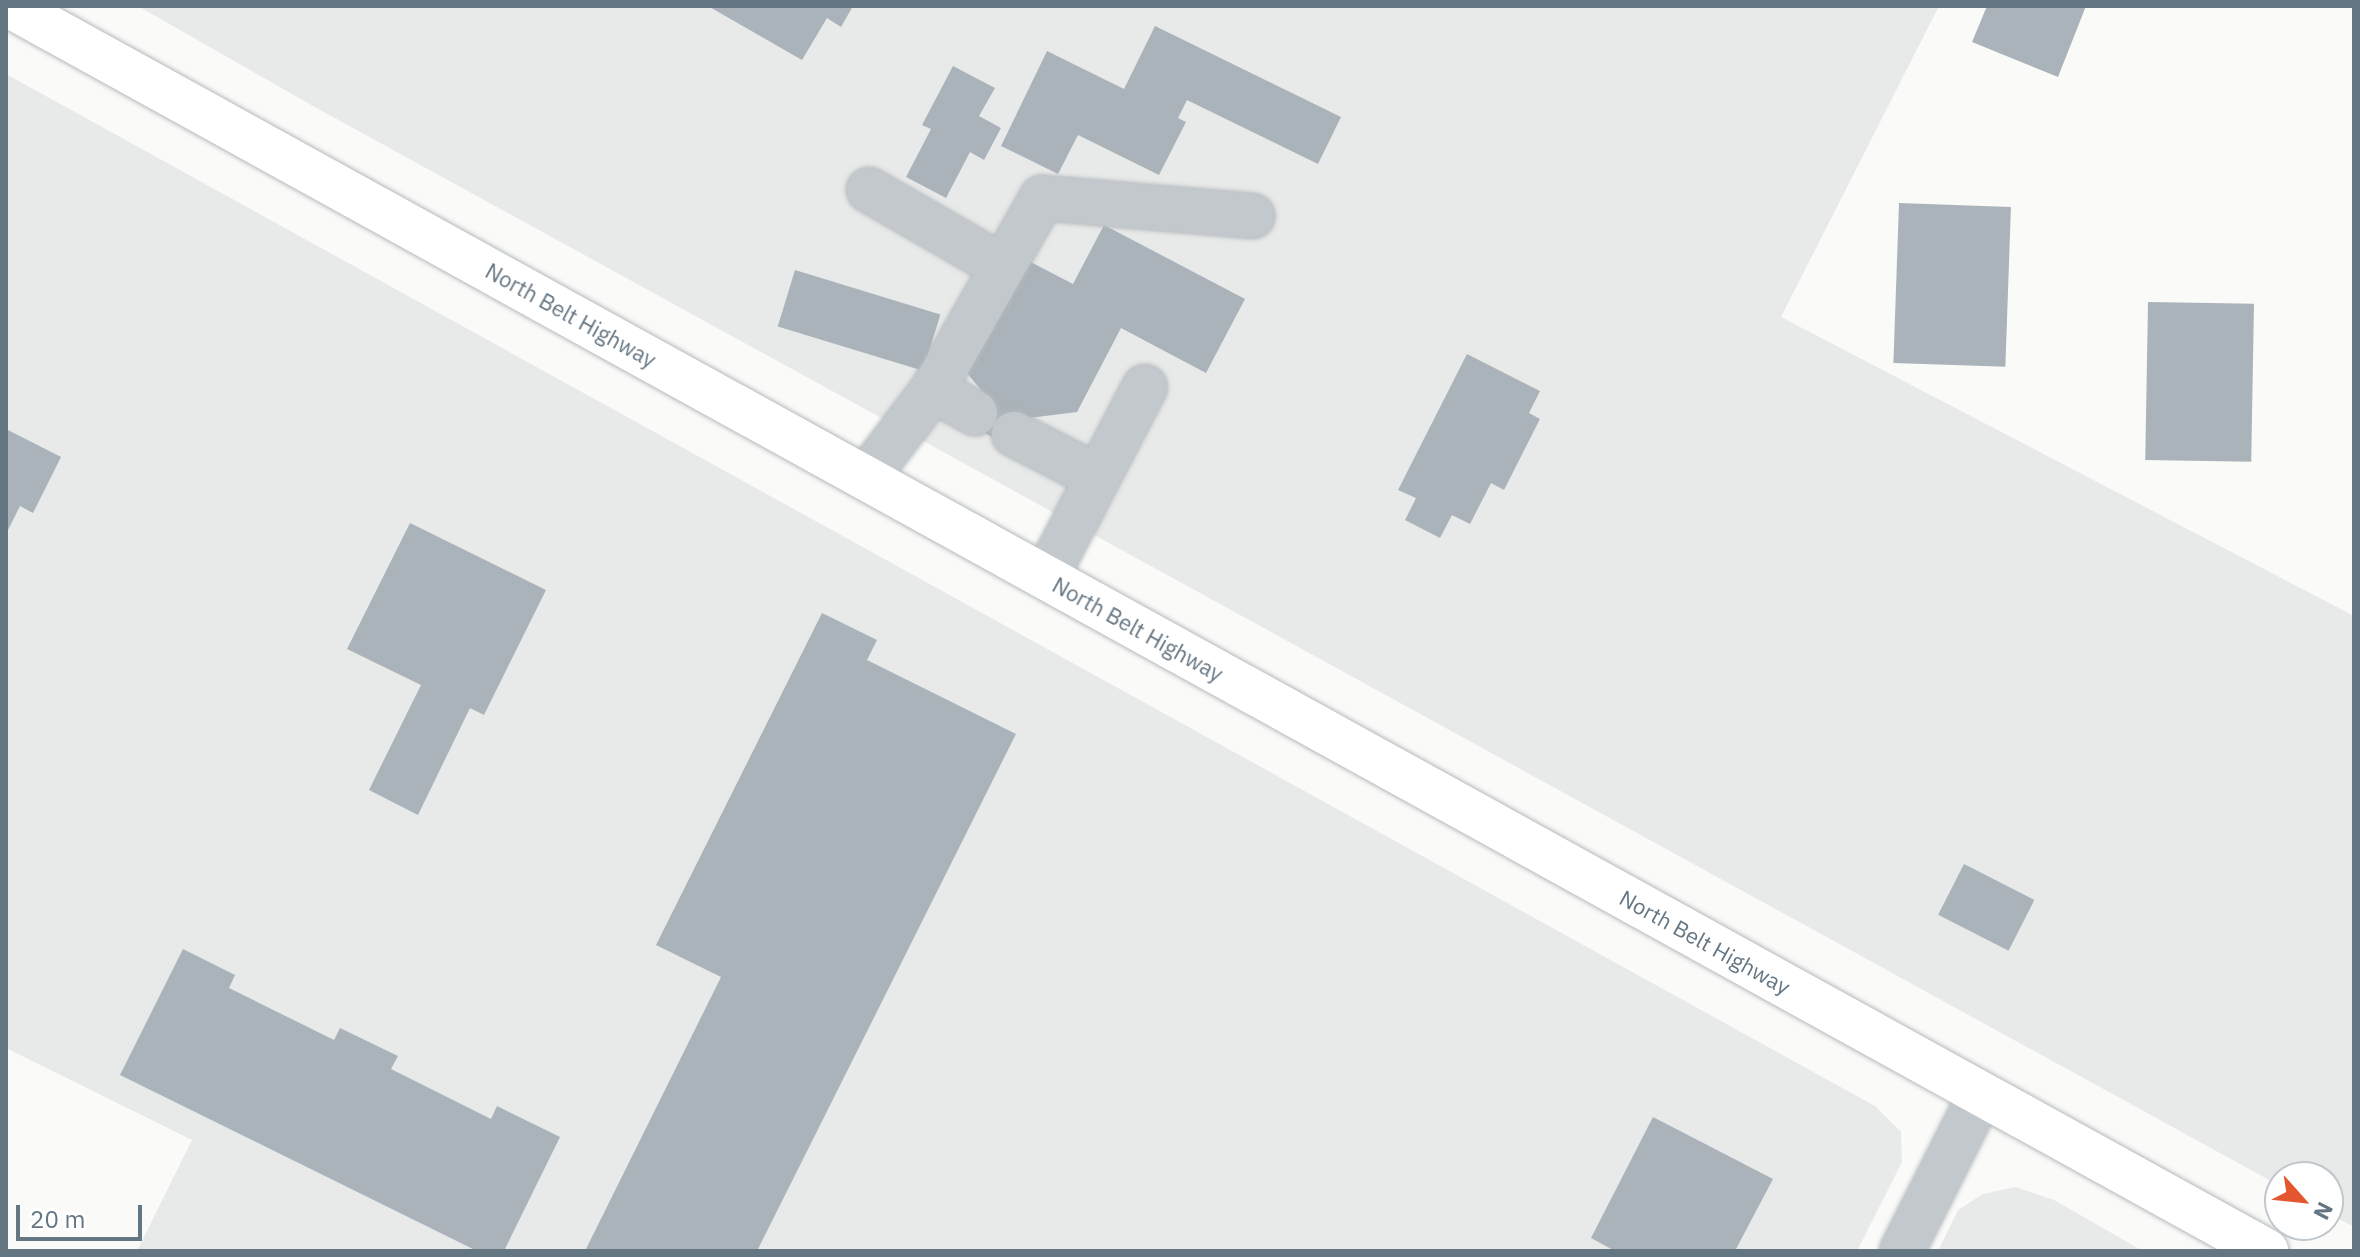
<!DOCTYPE html>
<html>
<head>
<meta charset="utf-8">
<style>
	body { margin:0 }
	#map { position:relative; width:2360px; height:1257px; overflow:hidden; background:#fafaf8; font-family:"IBM Plex Sans",sans-serif }
	div>[style] { position:absolute }
	.built>* { inset:0; background:#e8e9e9 }
	.building>* { inset:0; background:#aab3b9; transform-origin:0 0 }
	.roads { filter:drop-shadow(0 0 2px #b5babe) drop-shadow(0 0 2px #b5babe) }
	.minor>* { height:44px; margin:-22px; padding:0 22px; transform-origin:22px; border-radius:22px; background:#c3c8cc }
	.major>* { height:44px; margin:-22px; padding:0 22px; transform-origin:22px; border-radius:22px; background:#fff }
	span { translate:-50% -50%; white-space:nowrap; text-align:center; line-height:1.15; -webkit-text-stroke:8px #fff; paint-order:stroke }
	.street-label { font-size:22px; color:#657683 }
	.frame { position:absolute; inset:0; border:8px solid #657683; pointer-events:none }
	.north { position:absolute; left:2264px; top:1161px; width:80px; height:80px; box-sizing:border-box; background:#fff; border:2px solid #c1c8cd; border-radius:50%; rotate:117deg; font-size:22px; font-weight:700; line-height:32px; text-align:center; color:#657683 }
	.north::after { content:''; display:block; margin:auto; width:28px; height:36px; background:#e4572e; clip-path:polygon(50% 0,100% 100%,50% 72%,0 100%) }
	.scale { position:absolute; left:16px; top:1205px; width:126px; height:36px; box-sizing:border-box; border:4px solid #657683; border-top:0; padding-left:10px; font-size:24px; line-height:28px; white-space:nowrap; color:#657683; -webkit-text-stroke:6px #fff; paint-order:stroke }
</style>
</head>
<body>
<div id="map">
	<div class="built">
		<i style="clip-path:polygon(138px 6px,1939px 6px,1781px 317px,2354px 616px,2354px 1227px,2328px 1213px,2328px 1177px,2280px 1177px,2280px 1186px,313px 106px)"></i>
		<i style="clip-path:polygon(6px 74px,1875px 1106px,1901px 1132px,1902px 1162px,1857px 1251px,137px 1251px,192px 1140px,6px 1048px)"></i>
		<i style="clip-path:polygon(2015px 1187px,2054px 1200px,2143px 1251px,1938px 1251px,1958px 1210px,1983px 1194px)"></i>
	</div>
	<div class="building">
		<i style="clip-path:polygon(708px 6px,853px 6px,841px 27px,827px 18px,802px 60px)"></i>
		<i style="clip-path:polygon(1987px 6px,2086px 6px,2058px 77px,1972px 42px)"></i>
		<i style="clip-path:polygon(1155px 26px,1341px 117px,1318px 164px,1187px 100px,1178px 118px,1186px 122px,1159px 175px,1078px 135px,1058px 174px,1001px 146px,1047px 51px,1124px 89px)"></i>
		<i style="clip-path:polygon(953px 66px,995px 88px,979px 116px,1001px 128px,984px 160px,970px 152px,946px 198px,906px 177px,931px 129px,922px 125px)"></i>
		<i style="left:1899px;top:203px;width:112px;height:160px;rotate:2deg"></i>
		<i style="clip-path:polygon(1104px 225px,1245px 299px,1206px 373px,1121px 328px,1077px 412px,1021px 419px,1008px 445px,969px 425px,985px 395px,967px 373px,1021px 257px,1073px 284px)"></i>
		<i style="left:795px;top:270px;width:152px;height:59px;rotate:17deg"></i>
		<i style="left:2148px;top:302px;width:106px;height:158px;rotate:1deg"></i>
		<i style="clip-path:polygon(1467px 354px,1540px 391px,1529px 413px,1540px 419px,1504px 490px,1491px 483px,1470px 524px,1452px 515px,1440px 538px,1405px 520px,1416px 498px,1398px 490px)"></i>
		<i style="clip-path:polygon(6px 429px,61px 457px,33px 513px,20px 506px,6px 534px)"></i>
		<i style="clip-path:polygon(410px 523px,546px 590px,484px 715px,470px 708px,418px 815px,369px 790px,421px 685px,347px 649px)"></i>
		<i style="clip-path:polygon(822px 613px,877px 640px,867px 660px,1016px 734px,757px 1251px,585px 1251px,721px 977px,656px 945px)"></i>
		<i style="left:1964px;top:864px;width:79px;height:57px;rotate:27deg"></i>
		<i style="clip-path:polygon(183px 949px,235px 975px,229px 988px,334px 1040px,340px 1028px,398px 1056px,391px 1069px,491px 1119px,497px 1106px,560px 1137px,504px 1251px,477px 1251px,120px 1075px)"></i>
		<i style="clip-path:polygon(1653px 1117px,1773px 1179px,1735px 1251px,1615px 1251px,1591px 1238px)"></i>
	</div>
	<div class="roads">
		<div class="minor">
			<i style="left:869px;top:190px;width:152px;rotate:29.9deg"></i>
			<i style="left:933px;top:390px;width:48px;rotate:28.7deg"></i>
			<i style="left:1014px;top:434px;width:94px;rotate:27.1deg"></i>
			<i style="left:866px;top:478px;width:111px;rotate:-52.7deg"></i>
			<i style="left:933px;top:390px;width:221px;rotate:-60.4deg"></i>
			<i style="left:1042px;top:198px;width:211px;rotate:4.9deg"></i>
			<i style="left:1046px;top:577px;width:214px;rotate:-62.5deg"></i>
			<i style="left:1902px;top:1251px;width:176px;rotate:-63.3deg"></i>
		</div>
		<div class="major">
			<i style="left:10px;top:6px;width:2577px;rotate:28.89deg"></i>
		</div>
	</div>
	<div class="street-label">
		<span style="left:571px;top:315px;rotate:29deg">North Belt Highway</span>
		<span style="left:1138px;top:629px;rotate:29deg">North Belt Highway</span>
		<span style="left:1705px;top:942px;rotate:29deg">North Belt Highway</span>
	</div>
	<div class="frame"></div>
	<div class="north">N</div>
	<div class="scale">20 m</div>
</div>
</body>
</html>
